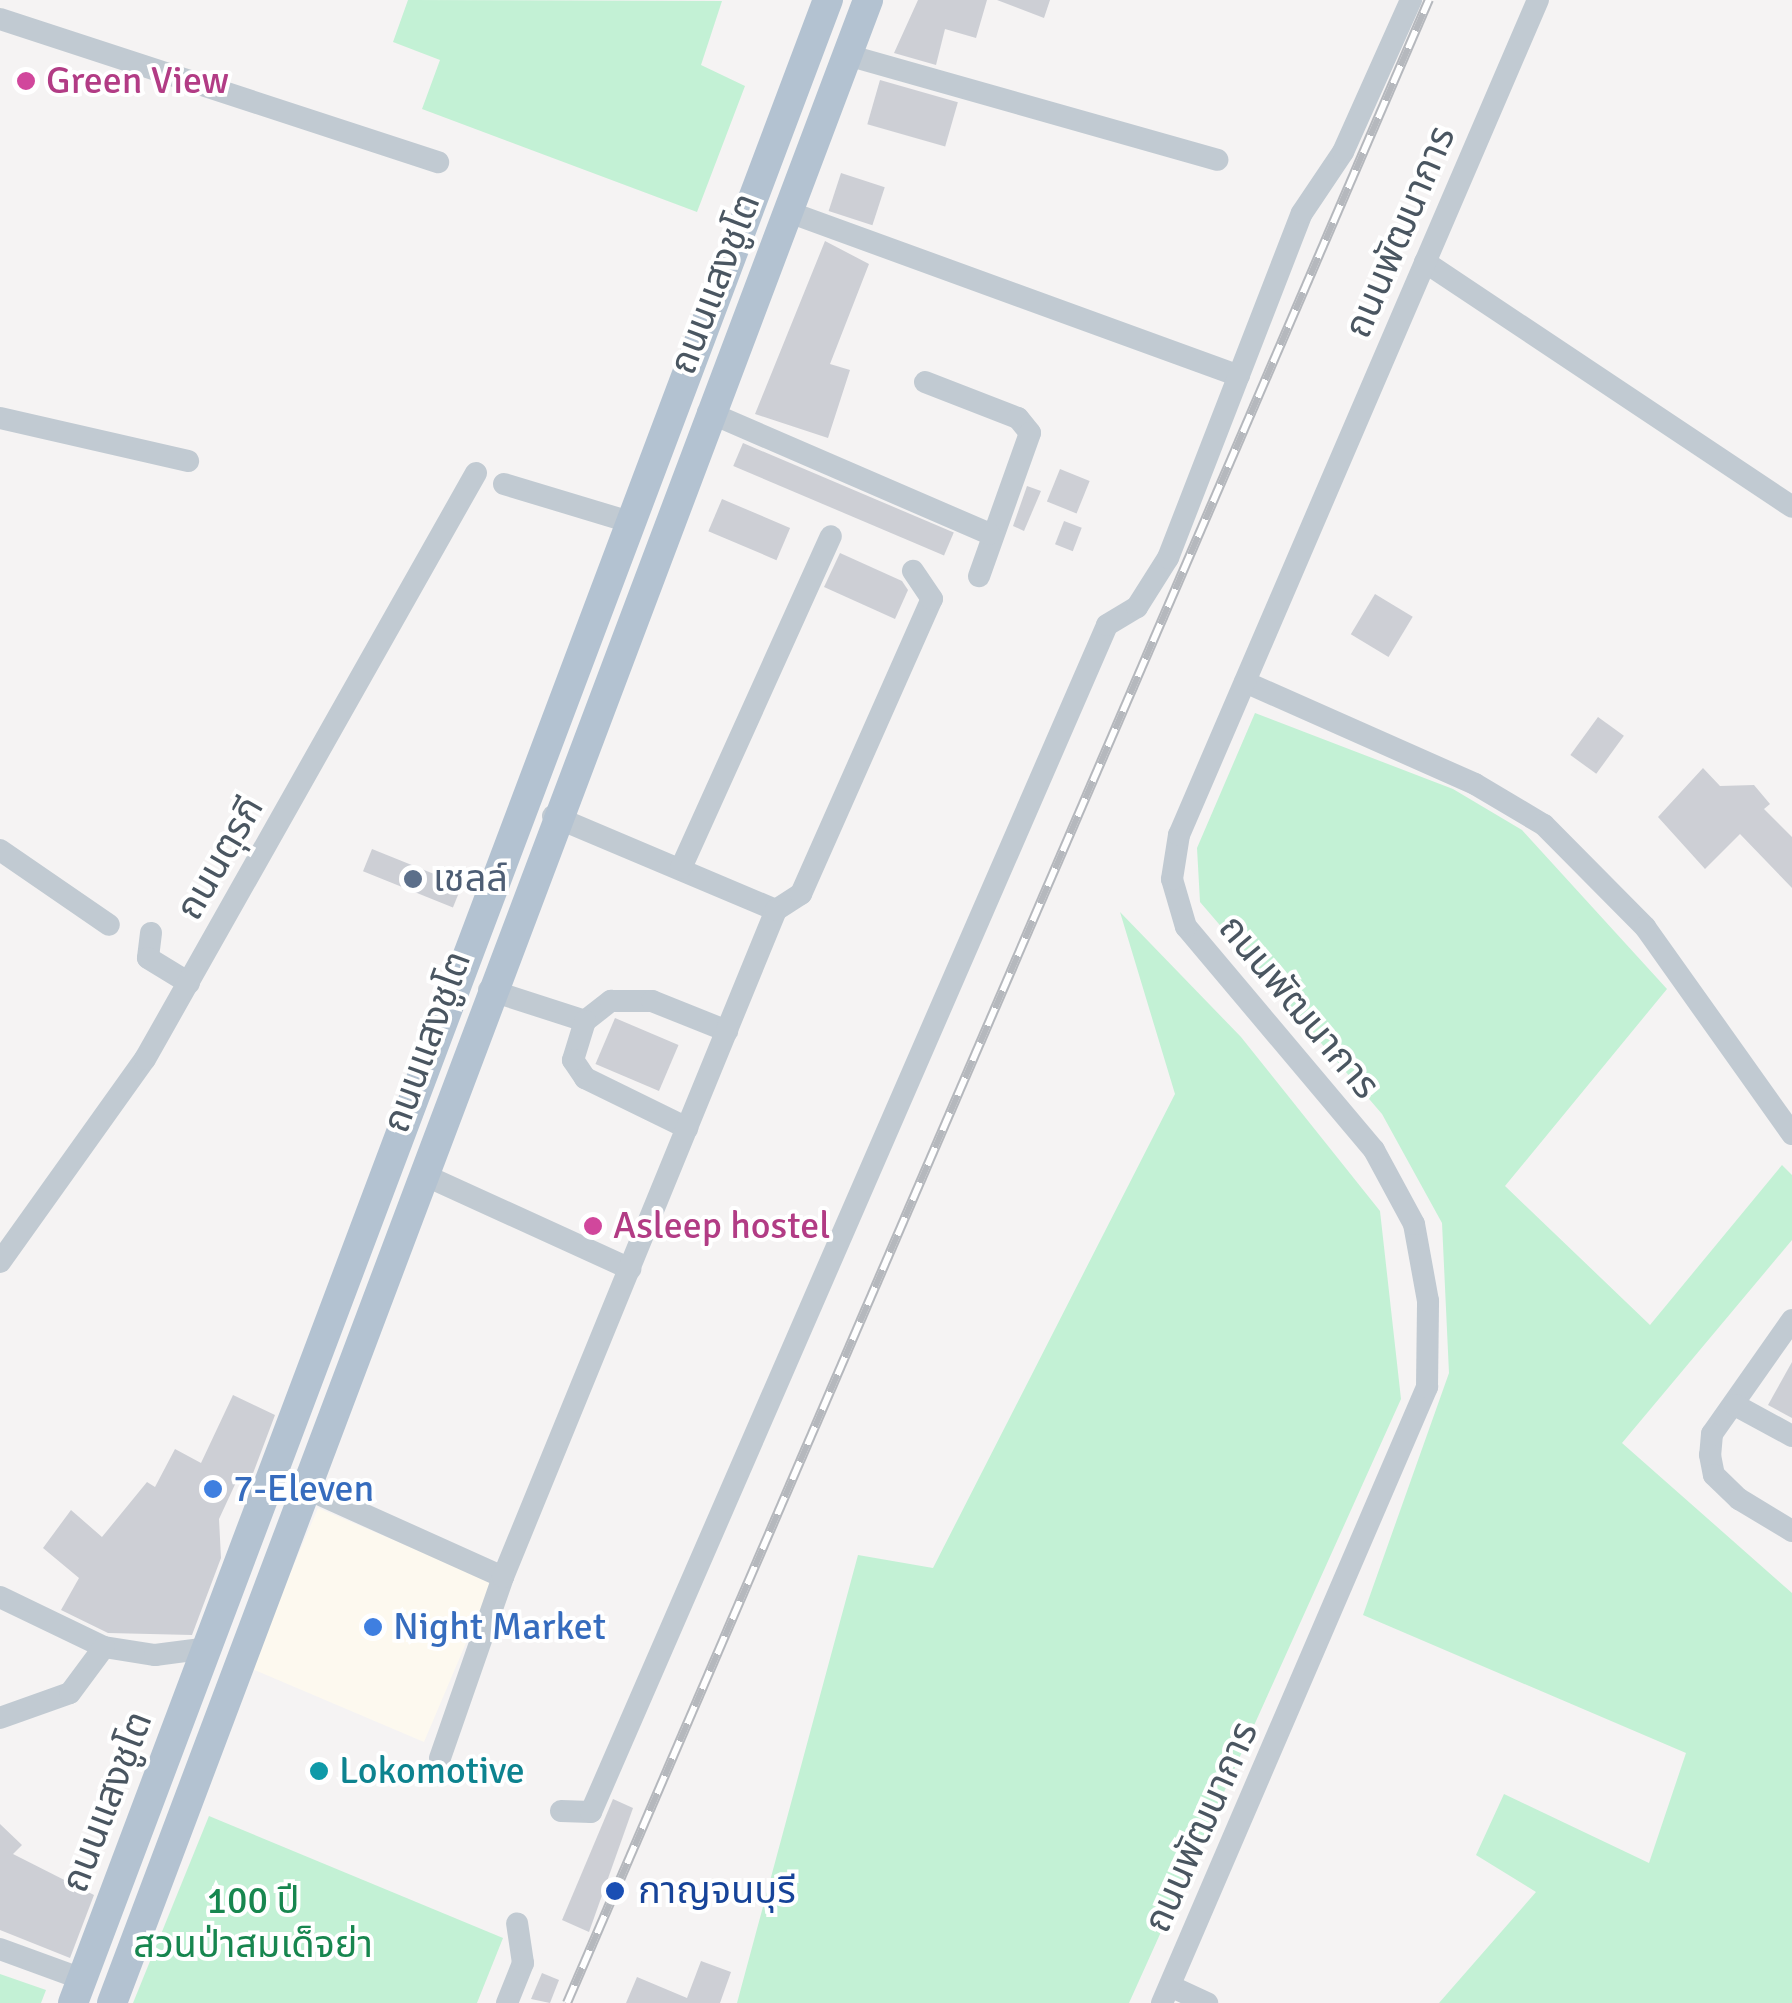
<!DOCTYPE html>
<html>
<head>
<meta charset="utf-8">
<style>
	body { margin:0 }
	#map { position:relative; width:1792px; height:2003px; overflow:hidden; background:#f5f3f3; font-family:Signika,"Noto Sans Thai",sans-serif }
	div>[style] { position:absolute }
	.commercial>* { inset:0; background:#fdf9ef; transform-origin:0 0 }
	.green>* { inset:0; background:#c3f1d5 }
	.building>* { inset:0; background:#cdcfd5; transform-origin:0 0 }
	.minor>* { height:22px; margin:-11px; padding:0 11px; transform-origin:11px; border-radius:11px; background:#c1cad2 }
	.major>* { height:30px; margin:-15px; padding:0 15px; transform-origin:15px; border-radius:15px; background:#b3c2d1 }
	.rail>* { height:10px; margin-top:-5px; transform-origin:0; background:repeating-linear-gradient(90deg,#fff 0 19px,#b5b8bd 0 38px); box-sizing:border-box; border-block:2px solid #b5b8bd }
	.dots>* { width:28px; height:28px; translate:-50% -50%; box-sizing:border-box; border:5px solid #fff; border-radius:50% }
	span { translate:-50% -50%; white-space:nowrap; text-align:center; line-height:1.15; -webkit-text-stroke:8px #fff; paint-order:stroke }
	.hotel-label { font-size:38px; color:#b23c85 }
	.left { translate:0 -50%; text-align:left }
	.street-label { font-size:38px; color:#4a5661 }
	.service-label { font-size:38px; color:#4e5e75 }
	.shop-label { font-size:38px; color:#366cbe }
	.culture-label { font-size:38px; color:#0d838f }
	.transit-label { font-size:38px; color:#164399 }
	.park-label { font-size:38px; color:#17864f }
</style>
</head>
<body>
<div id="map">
	<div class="commercial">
		<i style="left:318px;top:1508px;width:189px;height:174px;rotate:23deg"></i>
	</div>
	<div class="green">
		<i style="clip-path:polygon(408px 0,722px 1px,701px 65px,745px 86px,697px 212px,422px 109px,440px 60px,393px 42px)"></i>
		<i style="clip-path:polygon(1255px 713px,1453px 789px,1522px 830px,1667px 989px,1505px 1186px,1650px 1325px,1782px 1165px,1792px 1175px,1792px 1240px,1622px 1443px,1792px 1593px,1792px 2003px,1439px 2003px,1536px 1892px,1476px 1855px,1504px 1794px,1649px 1863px,1686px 1753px,1363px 1615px,1449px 1373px,1442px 1223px,1382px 1114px,1200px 902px,1197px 848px)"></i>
		<i style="clip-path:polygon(1120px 912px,1241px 1037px,1380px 1211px,1401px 1399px,1129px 2003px,737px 2003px,858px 1555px,933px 1568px,1175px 1094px)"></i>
		<i style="clip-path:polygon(209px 1816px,503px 1938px,477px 2003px,133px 2003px)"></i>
		<i style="clip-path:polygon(0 1974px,46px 1990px,41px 2003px,0 2003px)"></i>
	</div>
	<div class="building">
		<i style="clip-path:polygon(918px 0,987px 0,976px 38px,945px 29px,936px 65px,894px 53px)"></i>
		<i style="clip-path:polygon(997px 0,1050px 0,1044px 18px)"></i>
		<i style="left:880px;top:80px;width:81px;height:46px;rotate:16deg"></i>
		<i style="left:841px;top:173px;width:46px;height:40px;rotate:18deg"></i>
		<i style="clip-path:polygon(825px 241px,869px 264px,830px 364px,850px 370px,828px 438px,755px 414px)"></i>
		<i style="left:743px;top:443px;width:229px;height:25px;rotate:23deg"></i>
		<i style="left:1060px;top:469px;width:32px;height:35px;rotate:22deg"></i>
		<i style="clip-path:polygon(1027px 486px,1041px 491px,1024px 531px,1013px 526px)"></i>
		<i style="left:722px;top:499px;width:74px;height:35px;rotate:23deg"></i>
		<i style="left:1064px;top:521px;width:19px;height:25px;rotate:21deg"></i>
		<i style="clip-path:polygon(840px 553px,902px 581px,908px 590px,895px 619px,824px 587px)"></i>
		<i style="left:1375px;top:594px;width:44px;height:47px;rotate:31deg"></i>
		<i style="left:1598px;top:717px;width:32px;height:47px;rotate:36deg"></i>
		<i style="clip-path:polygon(1703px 768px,1720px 786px,1754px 785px,1770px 804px,1764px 809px,1792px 837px,1792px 888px,1740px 834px,1705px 869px,1658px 817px)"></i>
		<i style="left:372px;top:849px;width:97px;height:24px;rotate:22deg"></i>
		<i style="left:615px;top:1018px;width:69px;height:50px;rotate:23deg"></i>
		<i style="clip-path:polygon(1792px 1362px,1792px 1418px,1768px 1405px)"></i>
		<i style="clip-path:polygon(233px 1395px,275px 1415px,249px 1484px,238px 1478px,219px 1519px,221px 1558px,192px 1635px,108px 1633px,61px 1610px,79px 1578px,43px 1548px,71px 1510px,102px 1537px,147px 1482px,155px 1487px,175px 1449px,201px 1463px)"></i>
		<i style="clip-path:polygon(613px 1799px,633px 1808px,589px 1932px,562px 1920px)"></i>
		<i style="clip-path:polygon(0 1824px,22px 1845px,13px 1854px,94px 1895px,70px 1958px,0 1930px)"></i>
		<i style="clip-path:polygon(701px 1961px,731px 1972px,720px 2003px,626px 2003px,637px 1977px,687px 1998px)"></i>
		<i style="clip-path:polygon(542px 1973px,559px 1980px,550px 2003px,531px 1999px)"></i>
	</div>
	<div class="minor">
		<i style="left:0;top:19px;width:461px;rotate:18.1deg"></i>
		<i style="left:847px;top:55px;width:385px;rotate:15.8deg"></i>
		<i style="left:786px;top:211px;width:482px;rotate:20deg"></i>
		<i style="left:1425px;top:262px;width:441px;rotate:33.7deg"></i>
		<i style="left:925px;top:382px;width:100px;rotate:21.2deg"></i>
		<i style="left:1018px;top:418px;width:19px;rotate:51deg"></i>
		<i style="left:1030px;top:433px;width:152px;rotate:109.6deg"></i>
		<i style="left:708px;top:412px;width:307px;rotate:23.4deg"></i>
		<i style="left:0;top:418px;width:193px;rotate:12.9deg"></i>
		<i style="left:504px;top:484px;width:132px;rotate:16.8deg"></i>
		<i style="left:1245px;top:682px;width:252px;rotate:23.9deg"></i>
		<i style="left:1475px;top:784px;width:80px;rotate:30.7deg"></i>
		<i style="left:1544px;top:825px;width:144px;rotate:45.3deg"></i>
		<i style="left:1645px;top:927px;width:254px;rotate:54.6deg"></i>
		<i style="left:553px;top:816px;width:242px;rotate:22.9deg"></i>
		<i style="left:0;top:850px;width:132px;rotate:34.5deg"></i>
		<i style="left:681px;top:868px;width:364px;rotate:-65.7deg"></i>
		<i style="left:151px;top:933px;width:25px;rotate:97deg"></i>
		<i style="left:148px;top:958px;width:48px;rotate:31.4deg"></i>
		<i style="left:489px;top:990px;width:101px;rotate:17.9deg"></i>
		<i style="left:585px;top:1021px;width:33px;rotate:-38deg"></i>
		<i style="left:611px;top:1001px;width:41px"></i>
		<i style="left:652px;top:1001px;width:81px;rotate:21.8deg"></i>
		<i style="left:585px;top:1021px;width:41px;rotate:107.1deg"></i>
		<i style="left:573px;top:1060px;width:22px;rotate:56deg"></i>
		<i style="left:585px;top:1078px;width:114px;rotate:26.1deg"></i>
		<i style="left:422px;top:1174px;width:229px;rotate:24.5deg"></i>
		<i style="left:0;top:1262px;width:249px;rotate:-54.5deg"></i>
		<i style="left:145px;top:1059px;width:673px;rotate:-60.54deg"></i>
		<i style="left:1792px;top:1320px;width:139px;rotate:125.1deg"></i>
		<i style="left:1712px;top:1434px;width:21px;rotate:95deg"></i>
		<i style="left:1710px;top:1455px;width:20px;rotate:79deg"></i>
		<i style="left:1714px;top:1475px;width:35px;rotate:44deg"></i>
		<i style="left:1739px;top:1499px;width:62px;rotate:31.1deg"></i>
		<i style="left:1735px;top:1405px;width:65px;rotate:28.5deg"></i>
		<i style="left:305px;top:1488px;width:217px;rotate:24.2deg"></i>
		<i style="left:0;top:1597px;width:115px;rotate:25.7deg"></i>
		<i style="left:104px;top:1647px;width:52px;rotate:8.9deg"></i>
		<i style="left:155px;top:1655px;width:53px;rotate:-7.5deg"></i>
		<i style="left:0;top:1718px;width:74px;rotate:-19.7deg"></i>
		<i style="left:70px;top:1693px;width:57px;rotate:-53.5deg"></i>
		<i style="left:440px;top:1758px;width:192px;rotate:-70.8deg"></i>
		<i style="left:503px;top:1577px;width:721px;rotate:-67.74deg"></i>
		<i style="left:776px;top:910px;width:30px;rotate:-33deg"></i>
		<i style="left:801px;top:894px;width:323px;rotate:-66.1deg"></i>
		<i style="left:932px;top:599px;width:34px;rotate:-124deg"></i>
		<i style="left:561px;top:1811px;width:30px;rotate:2deg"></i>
		<i style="left:591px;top:1812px;width:1294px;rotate:-66.5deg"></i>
		<i style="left:1107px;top:625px;width:35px;rotate:-31deg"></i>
		<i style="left:1137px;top:607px;width:58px;rotate:-57.7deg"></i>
		<i style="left:1168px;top:558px;width:370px;rotate:-68.8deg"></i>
		<i style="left:1302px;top:213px;width:73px;rotate:-56.1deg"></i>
		<i style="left:1343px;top:152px;width:167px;rotate:-65.9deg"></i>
		<i style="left:0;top:1949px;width:87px;rotate:20.1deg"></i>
		<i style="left:1170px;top:1986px;width:41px;rotate:24.7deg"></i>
		<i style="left:507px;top:2003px;width:43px;rotate:-68.2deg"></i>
		<i style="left:523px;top:1963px;width:40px;rotate:-98.5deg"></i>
		<i style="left:1162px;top:2003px;width:671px;rotate:-66.72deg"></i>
		<i style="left:1427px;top:1387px;width:86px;rotate:-89.3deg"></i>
		<i style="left:1428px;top:1301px;width:78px;rotate:-100.3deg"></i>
		<i style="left:1414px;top:1224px;width:84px;rotate:-118.4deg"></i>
		<i style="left:1374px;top:1150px;width:292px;rotate:-130.1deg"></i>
		<i style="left:1186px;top:927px;width:50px;rotate:-106.3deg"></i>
		<i style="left:1172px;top:879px;width:45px;rotate:-81deg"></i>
		<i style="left:1179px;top:835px;width:909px;rotate:-66.74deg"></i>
	</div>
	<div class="major">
		<i style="left:73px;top:2003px;width:2141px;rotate:-69.35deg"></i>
		<i style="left:112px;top:2003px;width:2141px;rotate:-69.32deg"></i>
	</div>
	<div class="rail">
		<i style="left:567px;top:2003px;width:2181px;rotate:-66.72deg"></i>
	</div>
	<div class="dots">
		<i style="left:26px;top:81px;background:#d1479c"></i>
		<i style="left:413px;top:879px;background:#5c6f8a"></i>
		<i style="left:593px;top:1226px;background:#d1479c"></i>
		<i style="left:213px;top:1489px;background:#3f7fe0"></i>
		<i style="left:373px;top:1627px;background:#3f7fe0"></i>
		<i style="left:319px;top:1771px;background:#0f9aa8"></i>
		<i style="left:615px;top:1891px;background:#1a4fb4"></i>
	</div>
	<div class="hotel-label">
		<span class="left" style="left:46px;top:81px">Green View</span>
		<span class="left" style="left:613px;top:1226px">Asleep hostel</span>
	</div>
	<div class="street-label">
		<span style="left:1400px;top:232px;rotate:-67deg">ถนนพัฒนาการ</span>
		<span style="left:715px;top:284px;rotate:-69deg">ถนนแสงชูโต</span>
		<span style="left:220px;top:858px;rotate:-60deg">ถนนตุรกี</span>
		<span style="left:1299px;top:1007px;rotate:50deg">ถนนพัฒนาการ</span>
		<span style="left:427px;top:1042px;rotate:-70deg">ถนนแสงชูโต</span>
		<span style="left:107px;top:1802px;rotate:-69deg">ถนนแสงชูโต</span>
		<span style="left:1201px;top:1827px;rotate:-66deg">ถนนพัฒนาการ</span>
	</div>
	<div class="service-label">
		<span class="left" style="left:433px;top:879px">เชลล์</span>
	</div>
	<div class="shop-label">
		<span class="left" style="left:233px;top:1489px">7-Eleven</span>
		<span class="left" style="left:393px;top:1627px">Night Market</span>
	</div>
	<div class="culture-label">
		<span class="left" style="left:339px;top:1771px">Lokomotive</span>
	</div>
	<div class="transit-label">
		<span class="left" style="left:638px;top:1891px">กาญจนบุรี</span>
	</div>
	<div class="park-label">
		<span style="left:253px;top:1923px">100 ปี<br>สวนป่าสมเด็จย่า</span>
	</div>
</div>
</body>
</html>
